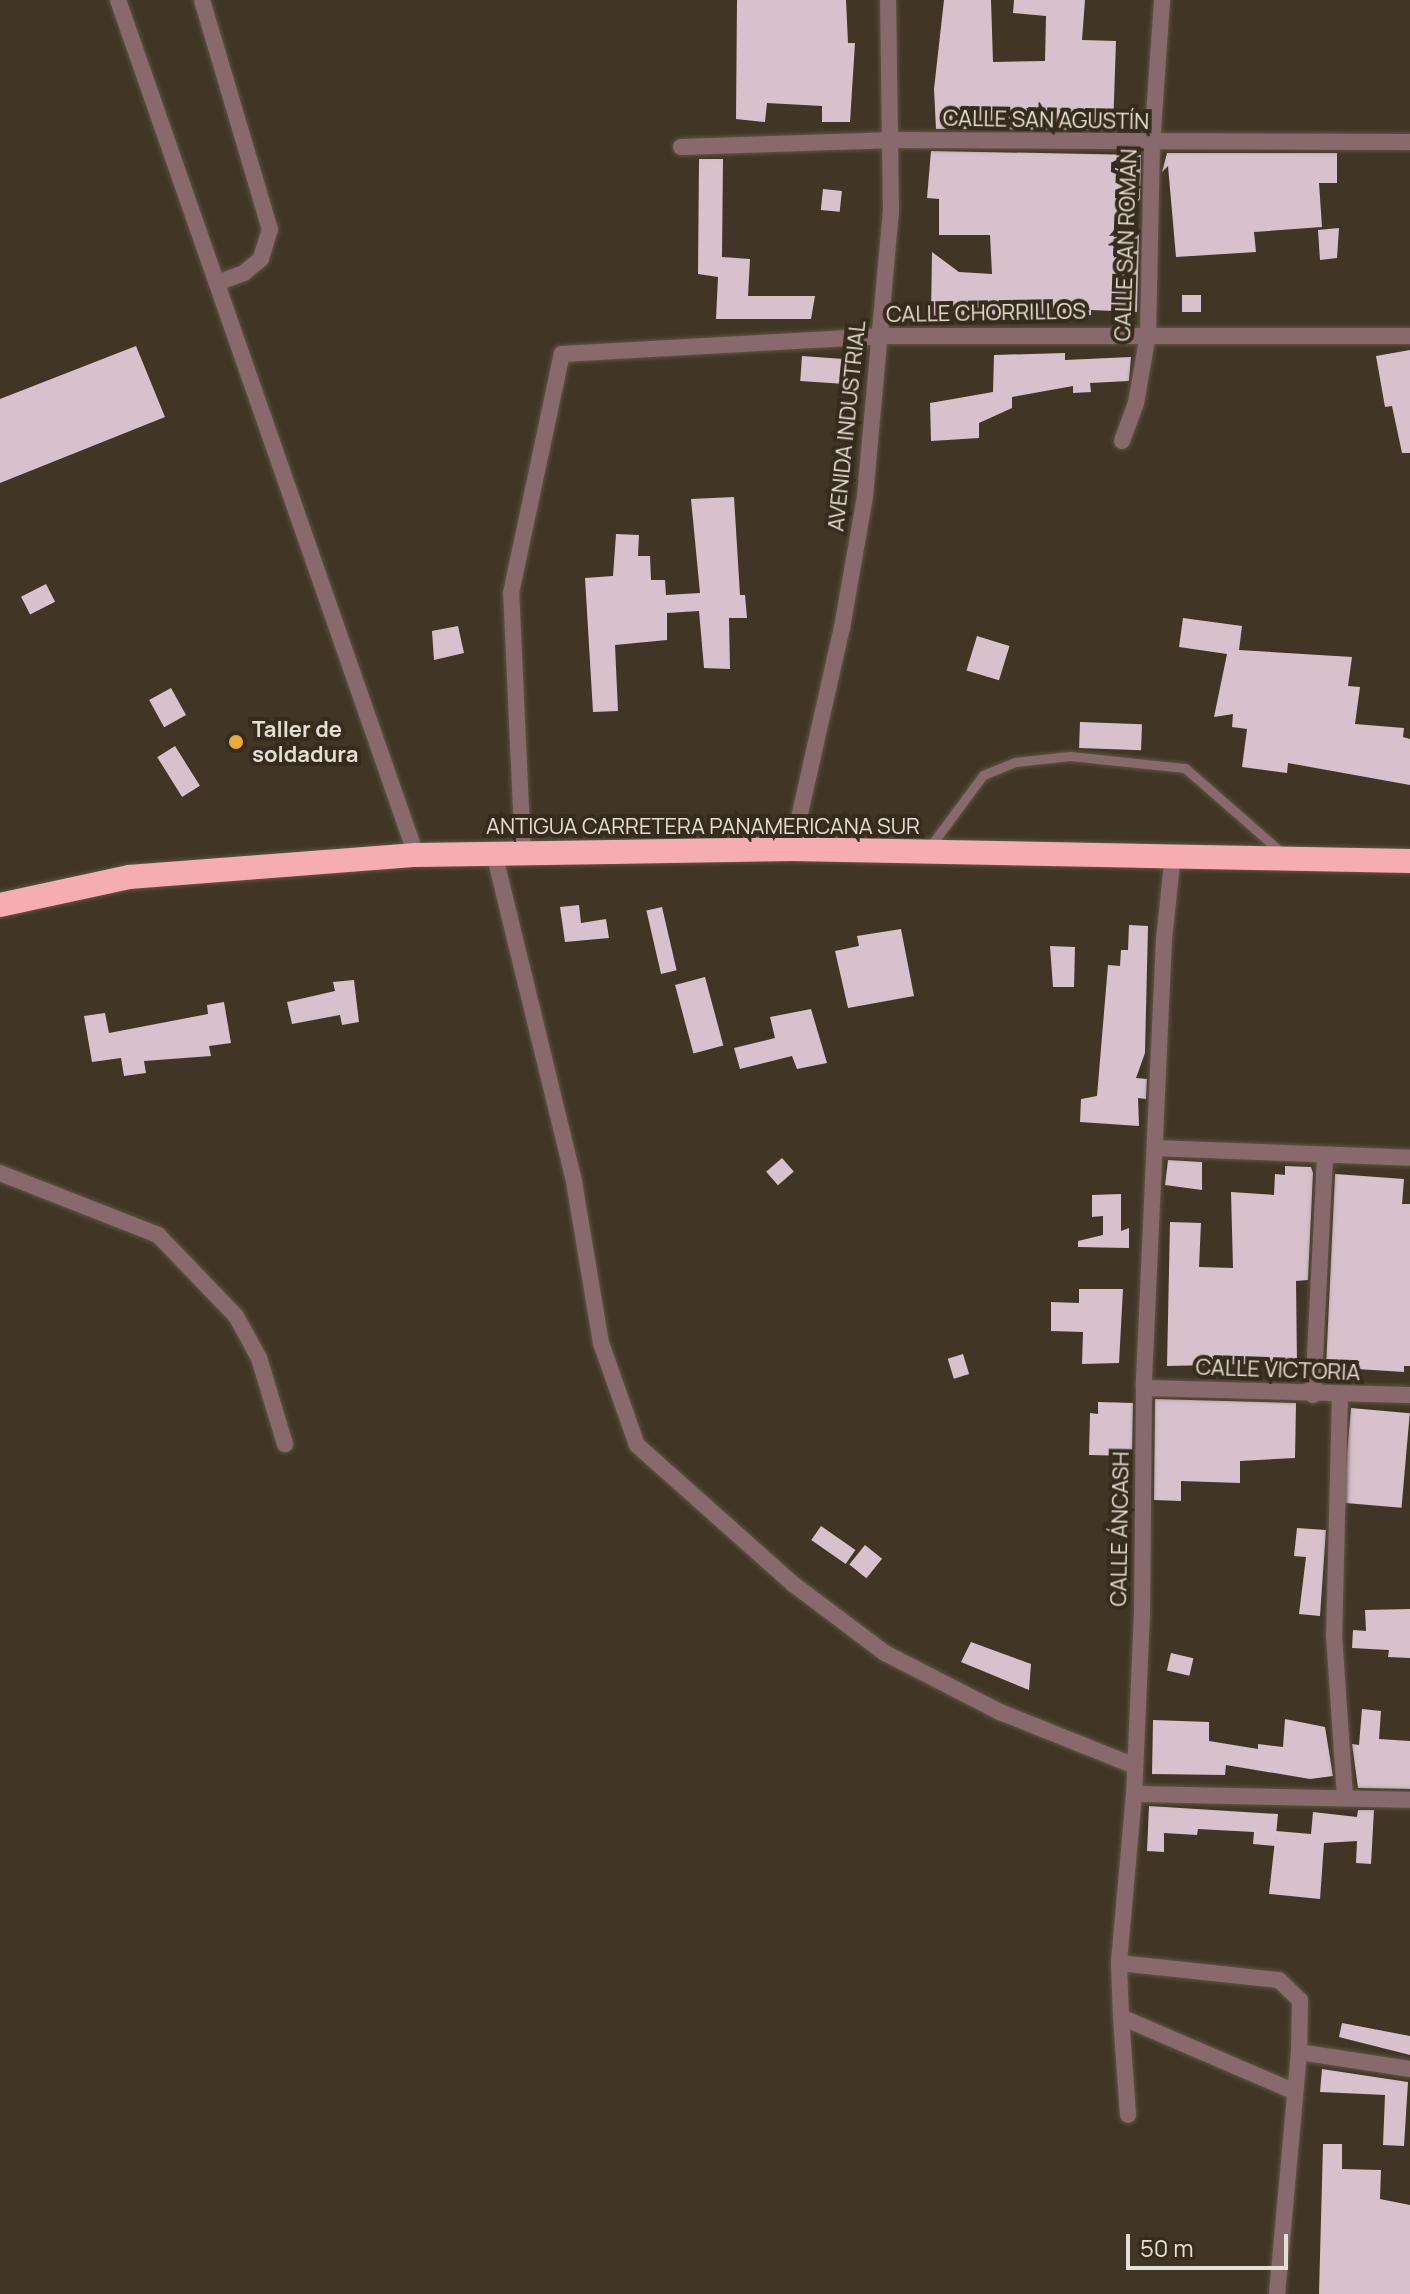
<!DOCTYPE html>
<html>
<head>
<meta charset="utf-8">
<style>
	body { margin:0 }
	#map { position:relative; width:1410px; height:2294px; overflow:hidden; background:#413626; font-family:Manrope,sans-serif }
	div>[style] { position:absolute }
	.building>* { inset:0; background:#d7c1cd; transform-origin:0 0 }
	.roads { filter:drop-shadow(0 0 2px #5f5445) drop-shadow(0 0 2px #5f5445) }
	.lane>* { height:9px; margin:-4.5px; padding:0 4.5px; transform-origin:4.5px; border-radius:4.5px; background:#886a6c }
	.street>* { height:16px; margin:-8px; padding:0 8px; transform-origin:8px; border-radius:8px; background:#886a6c }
	.highway>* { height:24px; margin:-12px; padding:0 12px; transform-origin:12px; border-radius:12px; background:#f5adb2 }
	.dots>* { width:22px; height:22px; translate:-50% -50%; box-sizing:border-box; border:4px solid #362b1c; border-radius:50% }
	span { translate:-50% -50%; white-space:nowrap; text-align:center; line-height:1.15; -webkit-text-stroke:8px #362b1c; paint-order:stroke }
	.street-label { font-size:22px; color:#e5ded4 }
	.poi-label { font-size:22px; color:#e5ded4; font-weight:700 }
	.left { translate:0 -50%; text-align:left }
	.scale { position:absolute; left:1126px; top:2234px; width:162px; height:36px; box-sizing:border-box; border:4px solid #e5ded4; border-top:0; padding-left:10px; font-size:24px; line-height:28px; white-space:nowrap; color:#e5ded4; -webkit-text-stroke:6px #362b1c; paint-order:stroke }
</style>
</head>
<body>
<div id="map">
	<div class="building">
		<i style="clip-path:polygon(737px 0,846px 0,848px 43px,855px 43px,850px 122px,822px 122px,822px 106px,767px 103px,765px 122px,736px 119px)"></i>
		<i style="clip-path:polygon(944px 0,991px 0,993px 62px,1045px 61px,1046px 16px,1013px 13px,1014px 0,1085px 0,1082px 40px,1116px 41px,1113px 130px,936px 129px,934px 89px)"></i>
		<i style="clip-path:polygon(931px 151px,1141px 155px,1140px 199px,1109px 236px,1139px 235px,1137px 312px,1091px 310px,1091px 315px,1025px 319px,931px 316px,932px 252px,959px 272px,992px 274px,990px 235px,939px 235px,939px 199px,927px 198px)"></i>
		<i style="clip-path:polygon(1167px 153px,1337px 153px,1337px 183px,1319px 183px,1322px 227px,1254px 232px,1256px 252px,1176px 257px,1168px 166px,1162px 172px)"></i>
		<i style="clip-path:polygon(699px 159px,723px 159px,722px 257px,750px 259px,748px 296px,815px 296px,811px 319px,716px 319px,718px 277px,698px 274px)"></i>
		<i style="left:823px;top:189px;width:19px;height:21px;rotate:6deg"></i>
		<i style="clip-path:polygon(1339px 228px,1337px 258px,1320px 260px,1318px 230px)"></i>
		<i style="left:1182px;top:295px;width:19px;height:17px"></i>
		<i style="clip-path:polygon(136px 346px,165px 417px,0 483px,0 399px)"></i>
		<i style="clip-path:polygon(1410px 350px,1410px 453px,1402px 453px,1392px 406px,1385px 407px,1376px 356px)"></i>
		<i style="clip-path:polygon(1065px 353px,1065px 360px,1131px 357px,1129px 381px,1090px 383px,1091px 392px,1073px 393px,1073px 386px,1012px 397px,1012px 408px,979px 423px,979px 438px,931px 441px,930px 403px,993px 392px,994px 355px)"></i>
		<i style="left:802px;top:356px;width:45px;height:25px;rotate:4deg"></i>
		<i style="clip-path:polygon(734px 497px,740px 595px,745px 595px,747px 618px,729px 618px,730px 669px,704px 668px,699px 611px,667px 613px,667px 640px,615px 645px,618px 711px,593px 712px,585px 578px,613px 576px,616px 534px,639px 535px,638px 556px,650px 556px,651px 580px,665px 580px,666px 595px,700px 593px,691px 499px)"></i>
		<i style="left:46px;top:584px;width:20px;height:28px;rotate:63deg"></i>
		<i style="clip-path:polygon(1183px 618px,1242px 626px,1239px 650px,1352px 657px,1348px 686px,1360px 687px,1355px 724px,1404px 728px,1403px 737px,1410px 739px,1410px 785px,1288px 763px,1287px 773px,1242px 767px,1247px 729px,1232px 727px,1233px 714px,1214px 717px,1227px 654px,1179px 647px)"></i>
		<i style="clip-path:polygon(458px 626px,464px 653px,434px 660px,432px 631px)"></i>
		<i style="left:977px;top:636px;width:34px;height:36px;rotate:17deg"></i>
		<i style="left:171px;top:688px;width:31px;height:25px;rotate:61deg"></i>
		<i style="left:1080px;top:722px;width:62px;height:26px;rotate:2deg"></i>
		<i style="left:175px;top:746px;width:47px;height:21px;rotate:58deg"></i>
		<i style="clip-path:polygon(579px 905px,581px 923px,606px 919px,609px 938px,565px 942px,560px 907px)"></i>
		<i style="left:662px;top:907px;width:65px;height:16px;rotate:77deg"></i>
		<i style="clip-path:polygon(1129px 925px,1148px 926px,1145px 1053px,1136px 1078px,1147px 1079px,1146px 1099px,1138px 1098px,1139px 1126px,1080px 1122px,1081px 1099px,1097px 1096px,1108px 965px,1120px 966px,1121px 950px,1128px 950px)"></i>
		<i style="clip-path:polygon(901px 929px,914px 996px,848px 1008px,835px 951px,859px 946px,857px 936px)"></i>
		<i style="clip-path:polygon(1050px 946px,1075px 947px,1074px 987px,1053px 987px)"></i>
		<i style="left:705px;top:977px;width:71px;height:31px;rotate:75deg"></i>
		<i style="clip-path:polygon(354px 980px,359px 1022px,342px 1025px,340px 1015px,292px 1024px,287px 1002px,335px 991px,333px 982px)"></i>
		<i style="clip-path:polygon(224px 1002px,231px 1043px,209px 1046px,211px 1056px,144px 1061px,146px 1073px,124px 1076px,121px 1058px,92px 1062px,84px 1016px,105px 1013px,109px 1033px,208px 1014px,207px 1005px)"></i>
		<i style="clip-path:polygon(811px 1009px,827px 1063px,797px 1069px,792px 1056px,740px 1069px,734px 1048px,775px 1038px,770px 1017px)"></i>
		<i style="left:782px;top:1158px;width:18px;height:21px;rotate:49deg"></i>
		<i style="clip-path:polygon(1168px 1160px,1202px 1162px,1202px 1190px,1165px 1185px)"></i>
		<i style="clip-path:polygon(1285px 1166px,1311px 1167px,1313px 1173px,1308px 1280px,1296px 1281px,1297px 1363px,1167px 1366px,1170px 1222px,1201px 1223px,1199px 1267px,1233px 1268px,1231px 1192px,1274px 1195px,1275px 1174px,1285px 1175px)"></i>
		<i style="clip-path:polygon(1335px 1174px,1404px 1179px,1402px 1204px,1410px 1204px,1410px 1366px,1404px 1366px,1404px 1372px,1326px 1367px)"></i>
		<i style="clip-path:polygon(1121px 1194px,1121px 1231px,1129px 1228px,1129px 1248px,1078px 1247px,1078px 1241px,1103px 1235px,1103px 1216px,1092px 1217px,1092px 1195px)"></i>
		<i style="clip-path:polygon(1079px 1289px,1123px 1289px,1119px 1363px,1082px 1364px,1083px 1332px,1051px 1331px,1051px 1302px,1079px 1303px)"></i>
		<i style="left:963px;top:1354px;width:21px;height:16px;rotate:73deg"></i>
		<i style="clip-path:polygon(1155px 1399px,1296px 1403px,1295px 1458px,1240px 1461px,1240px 1483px,1181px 1481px,1181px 1501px,1154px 1500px)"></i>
		<i style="clip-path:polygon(1098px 1402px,1133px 1403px,1132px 1456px,1089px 1455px,1090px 1413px,1098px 1414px)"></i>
		<i style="left:1351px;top:1408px;width:59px;height:95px;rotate:5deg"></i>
		<i style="left:821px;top:1526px;width:42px;height:17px;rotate:35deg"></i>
		<i style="clip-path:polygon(1297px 1528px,1326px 1530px,1320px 1616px,1299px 1614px,1306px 1557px,1294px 1556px)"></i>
		<i style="left:865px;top:1545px;width:22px;height:25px;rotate:39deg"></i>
		<i style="clip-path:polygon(1410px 1609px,1410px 1658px,1388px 1657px,1389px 1650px,1352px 1648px,1353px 1630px,1366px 1631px,1365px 1610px)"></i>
		<i style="clip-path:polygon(971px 1642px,1031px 1664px,1029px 1690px,961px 1662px)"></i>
		<i style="left:1171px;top:1653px;width:23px;height:18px;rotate:13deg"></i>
		<i style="clip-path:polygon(1362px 1709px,1381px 1711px,1379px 1739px,1410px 1741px,1410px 1789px,1358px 1788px,1352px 1744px,1359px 1745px)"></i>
		<i style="clip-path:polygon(1285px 1719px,1325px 1727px,1333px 1776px,1310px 1779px,1226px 1765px,1225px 1775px,1152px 1774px,1153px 1720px,1209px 1722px,1209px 1741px,1258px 1749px,1258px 1744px,1283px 1747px)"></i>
		<i style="clip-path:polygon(1149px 1806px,1278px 1814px,1275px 1846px,1253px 1844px,1254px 1832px,1198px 1829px,1197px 1835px,1164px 1833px,1164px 1852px,1147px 1851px)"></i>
		<i style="clip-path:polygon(1358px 1810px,1374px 1810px,1371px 1864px,1356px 1863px,1357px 1841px,1324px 1843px,1320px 1899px,1269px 1894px,1276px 1831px,1311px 1834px,1313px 1812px,1357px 1817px)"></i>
		<i style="clip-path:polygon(1342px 2023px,1410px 2036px,1410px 2055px,1339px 2037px)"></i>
		<i style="clip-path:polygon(1322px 2069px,1408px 2082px,1404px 2146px,1383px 2145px,1385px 2095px,1320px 2092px)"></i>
		<i style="clip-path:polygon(1323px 2144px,1342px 2144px,1342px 2169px,1381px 2170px,1380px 2199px,1410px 2205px,1410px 2294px,1319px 2294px)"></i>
	</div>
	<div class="roads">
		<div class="lane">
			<i style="left:929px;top:848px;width:91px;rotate:-53.5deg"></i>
			<i style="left:983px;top:775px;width:35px;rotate:-22deg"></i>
			<i style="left:1015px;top:762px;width:55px;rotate:-6.2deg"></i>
			<i style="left:1070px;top:756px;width:116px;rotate:6deg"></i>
			<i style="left:1185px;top:768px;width:129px;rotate:41.2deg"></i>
		</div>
		<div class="street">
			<i style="left:118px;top:0;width:905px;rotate:70.78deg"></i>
			<i style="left:202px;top:0;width:239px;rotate:73.5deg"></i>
			<i style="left:270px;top:229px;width:31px;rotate:107deg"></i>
			<i style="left:261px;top:259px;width:22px;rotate:141deg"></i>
			<i style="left:244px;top:273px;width:29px;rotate:160deg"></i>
			<i style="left:681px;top:147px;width:207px;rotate:-1.9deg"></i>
			<i style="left:888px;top:140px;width:522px;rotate:0.22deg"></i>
			<i style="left:1122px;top:441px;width:40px;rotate:-69.8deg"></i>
			<i style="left:1136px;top:403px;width:70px;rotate:-80.1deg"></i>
			<i style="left:1148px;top:334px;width:190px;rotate:-88.8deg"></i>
			<i style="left:1152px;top:144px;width:144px;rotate:-86deg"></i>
			<i style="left:792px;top:849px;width:227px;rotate:-77.3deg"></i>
			<i style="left:842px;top:628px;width:134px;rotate:-80.1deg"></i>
			<i style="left:865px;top:496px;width:285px;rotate:-84.8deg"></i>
			<i style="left:891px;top:212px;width:212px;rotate:-90.8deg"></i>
			<i style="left:494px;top:853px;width:339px;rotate:76.3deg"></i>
			<i style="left:574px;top:1182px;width:163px;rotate:80.5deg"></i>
			<i style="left:601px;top:1343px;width:108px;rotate:70.6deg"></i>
			<i style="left:637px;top:1445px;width:209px;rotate:41.7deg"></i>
			<i style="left:793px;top:1584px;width:115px;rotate:36.9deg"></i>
			<i style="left:885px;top:1653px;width:129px;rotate:27.2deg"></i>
			<i style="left:1000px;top:1712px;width:145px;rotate:21.8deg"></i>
			<i style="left:523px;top:853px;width:260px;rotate:-92.6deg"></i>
			<i style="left:511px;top:593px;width:244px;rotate:-78deg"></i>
			<i style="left:562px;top:354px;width:319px;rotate:-3.2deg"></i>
			<i style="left:880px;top:336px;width:530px"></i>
			<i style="left:1173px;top:854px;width:85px;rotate:96deg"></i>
			<i style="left:1164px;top:939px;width:449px;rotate:92.6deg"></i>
			<i style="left:1144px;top:1388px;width:225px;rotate:90.5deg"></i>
			<i style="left:1142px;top:1613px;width:181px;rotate:92.5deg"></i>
			<i style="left:1134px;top:1794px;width:170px;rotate:95.1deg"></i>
			<i style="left:1119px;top:1963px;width:54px;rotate:87.9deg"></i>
			<i style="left:1121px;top:2017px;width:187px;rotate:23.3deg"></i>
			<i style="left:1155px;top:1148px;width:255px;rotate:2.2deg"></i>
			<i style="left:0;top:1173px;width:170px;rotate:21.4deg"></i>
			<i style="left:158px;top:1235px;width:112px;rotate:46.1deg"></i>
			<i style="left:236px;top:1316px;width:48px;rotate:61.3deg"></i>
			<i style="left:259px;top:1358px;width:90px;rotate:73.2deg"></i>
			<i style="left:1144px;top:1388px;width:266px;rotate:1.5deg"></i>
			<i style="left:1313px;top:1395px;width:239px;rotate:-87.1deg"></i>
			<i style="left:1340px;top:1395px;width:240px;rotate:91.4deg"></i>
			<i style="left:1334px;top:1635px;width:162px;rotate:86.1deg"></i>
			<i style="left:1134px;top:1794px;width:276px;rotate:1.2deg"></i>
			<i style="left:1119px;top:1963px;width:161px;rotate:6.1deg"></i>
			<i style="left:1279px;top:1980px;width:29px;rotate:44deg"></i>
			<i style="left:1300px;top:2000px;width:52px;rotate:91.1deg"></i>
			<i style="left:1121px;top:2017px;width:98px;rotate:85.9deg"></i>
			<i style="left:1277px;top:2294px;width:243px;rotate:-84.8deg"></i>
			<i style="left:1299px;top:2052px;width:112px;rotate:8.7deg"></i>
		</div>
		<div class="highway">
			<i style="left:0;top:905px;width:132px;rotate:-12.2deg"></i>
			<i style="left:129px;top:877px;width:288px;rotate:-4.4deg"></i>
			<i style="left:416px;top:855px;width:376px;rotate:-0.9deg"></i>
			<i style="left:792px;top:849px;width:618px;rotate:1.11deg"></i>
		</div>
	</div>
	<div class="dots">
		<i style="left:236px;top:742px;background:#eca93a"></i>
	</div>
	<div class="street-label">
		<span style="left:1046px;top:120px;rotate:1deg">CALLE SAN AGUSTÍN</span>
		<span style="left:1126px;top:245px;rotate:-88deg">CALLE SAN ROMÁN</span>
		<span style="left:986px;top:313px;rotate:-1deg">CALLE CHORRILLOS</span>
		<span style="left:847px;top:426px;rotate:-84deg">AVENIDA INDUSTRIAL</span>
		<span style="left:703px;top:827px">ANTIGUA CARRETERA PANAMERICANA SUR</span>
		<span style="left:1278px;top:1370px;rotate:2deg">CALLE VICTORIA</span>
		<span style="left:1120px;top:1529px;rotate:-89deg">CALLE ÁNCASH</span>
	</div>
	<div class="poi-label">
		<span class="left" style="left:252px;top:742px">Taller de<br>soldadura</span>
	</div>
	<div class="scale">50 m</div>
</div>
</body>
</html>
